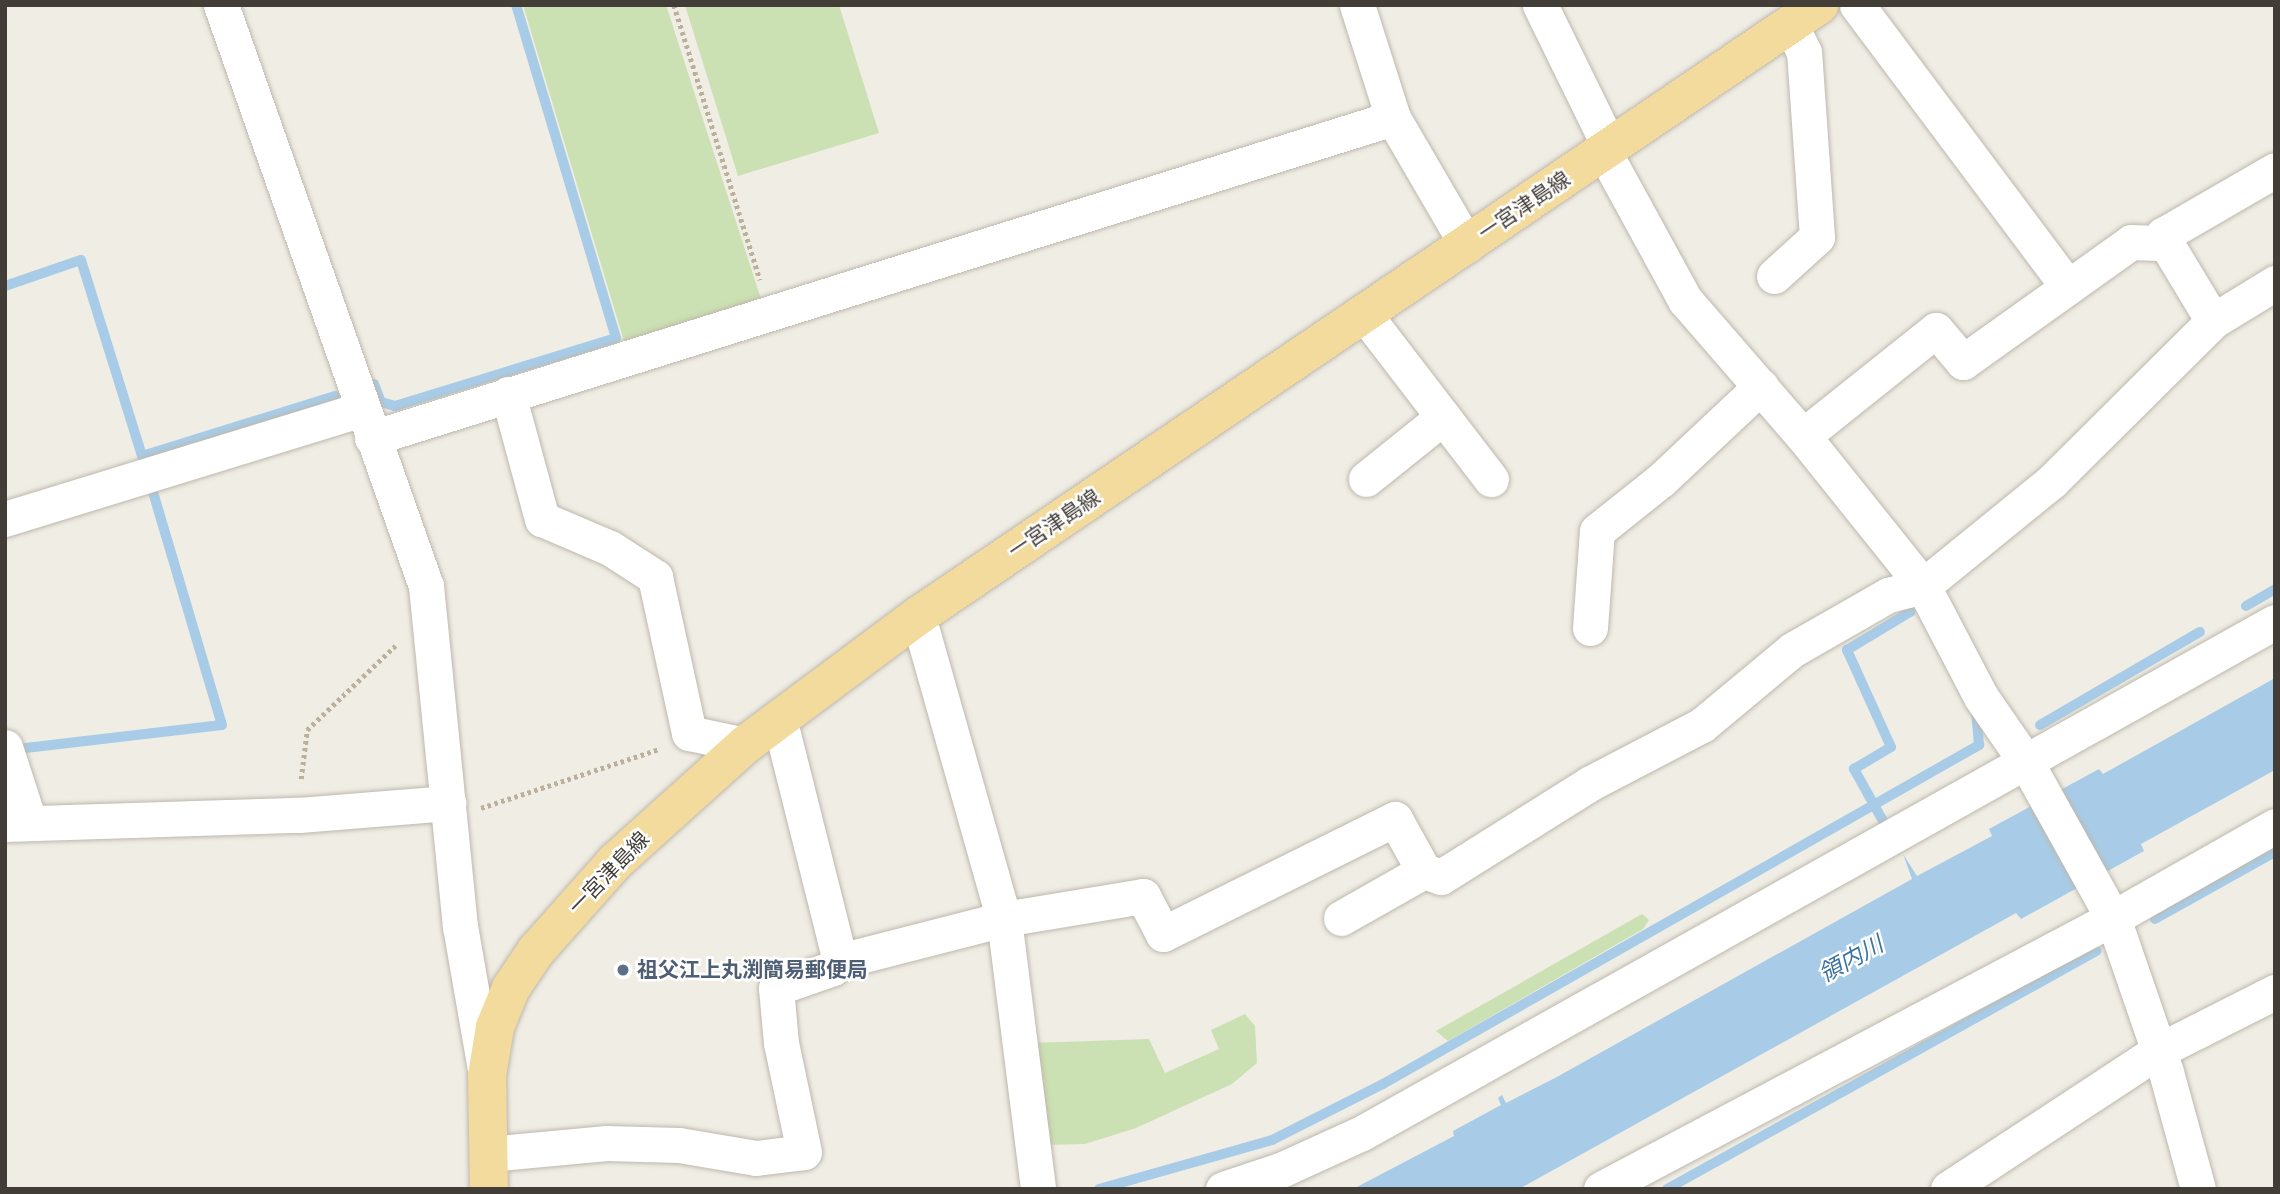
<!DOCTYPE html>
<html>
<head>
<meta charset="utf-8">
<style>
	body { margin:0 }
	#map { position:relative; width:2280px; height:1194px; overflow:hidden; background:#f0ede5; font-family:Montserrat,"Noto Sans JP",sans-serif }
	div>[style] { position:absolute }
	.green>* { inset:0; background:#cbe0b3 }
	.water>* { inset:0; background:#a8cce7 }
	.stream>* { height:10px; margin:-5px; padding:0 5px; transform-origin:5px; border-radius:5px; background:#a8cce7 }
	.path>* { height:4.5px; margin-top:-2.25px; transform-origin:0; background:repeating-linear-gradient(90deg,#bbb09c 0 3.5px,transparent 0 7px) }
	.roads { filter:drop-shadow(0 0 2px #beb8ac) drop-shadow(0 0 2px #beb8ac) }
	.minor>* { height:35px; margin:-17.5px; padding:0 17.5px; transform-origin:17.5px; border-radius:17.5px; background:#fff }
	.major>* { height:38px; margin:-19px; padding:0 19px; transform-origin:19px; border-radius:19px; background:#f2db9d }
	.dots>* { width:19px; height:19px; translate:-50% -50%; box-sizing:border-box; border:4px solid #fff; border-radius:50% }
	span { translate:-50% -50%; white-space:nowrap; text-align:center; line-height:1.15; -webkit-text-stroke:5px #fff; paint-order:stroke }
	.street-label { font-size:21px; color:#423d36 }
	.service-label { font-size:21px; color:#4e5e75; font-weight:700 }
	.left { translate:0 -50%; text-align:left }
	.water-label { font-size:23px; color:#3c74a0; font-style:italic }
	.frame { position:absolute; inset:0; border:7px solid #423d36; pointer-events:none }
</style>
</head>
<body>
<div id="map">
	<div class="green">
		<i style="clip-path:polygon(523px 5px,666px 5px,761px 299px,624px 341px)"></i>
		<i style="clip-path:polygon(685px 5px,839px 5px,879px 133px,738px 176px)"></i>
		<i style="clip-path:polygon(1642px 914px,1649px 920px,1643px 929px,1448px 1041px,1436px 1031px)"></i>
		<i style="clip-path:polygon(1245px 1014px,1255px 1026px,1257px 1063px,1232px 1084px,1136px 1128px,1085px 1144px,1045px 1145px,1031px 1043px,1149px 1039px,1165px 1073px,1219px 1049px,1211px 1030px)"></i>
	</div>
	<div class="water">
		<i style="clip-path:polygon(2275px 678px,2275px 770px,2141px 844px,2144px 851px,2021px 919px,2016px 913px,1519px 1189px,1353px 1189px,1454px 1136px,1453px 1131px,1501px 1105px,1498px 1098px,1502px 1095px,1506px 1103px,1555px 1078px,1912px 879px,1903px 854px,1917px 876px,1992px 836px,1989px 829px,2099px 769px,2103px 774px)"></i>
	</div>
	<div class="stream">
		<i style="left:5px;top:286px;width:80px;rotate:-18.9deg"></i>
		<i style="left:81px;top:260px;width:205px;rotate:72.7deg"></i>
		<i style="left:142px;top:456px;width:202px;rotate:-17.3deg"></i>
		<i style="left:374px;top:384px;width:19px;rotate:69deg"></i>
		<i style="left:381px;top:402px;width:15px;rotate:16deg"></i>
		<i style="left:395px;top:406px;width:231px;rotate:-17.1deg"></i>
		<i style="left:616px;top:338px;width:348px;rotate:-106.7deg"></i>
		<i style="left:2246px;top:606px;width:34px;rotate:-30deg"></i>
		<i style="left:2040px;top:725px;width:185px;rotate:-30.2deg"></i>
		<i style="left:17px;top:749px;width:206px;rotate:-6.7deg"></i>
		<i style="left:222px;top:725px;width:243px;rotate:-106.5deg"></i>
		<i style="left:1883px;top:821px;width:60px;rotate:-119.1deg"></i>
		<i style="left:1854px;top:769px;width:43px;rotate:-30.7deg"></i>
		<i style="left:1891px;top:747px;width:107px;rotate:-114.4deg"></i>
		<i style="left:1847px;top:650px;width:74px;rotate:-31.1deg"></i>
		<i style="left:1910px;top:612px;width:11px;rotate:-117deg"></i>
		<i style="left:2155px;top:919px;width:137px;rotate:-29.2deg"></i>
		<i style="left:1099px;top:1189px;width:180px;rotate:-15.8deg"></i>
		<i style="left:1272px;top:1140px;width:124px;rotate:-26.8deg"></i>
		<i style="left:1383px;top:1084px;width:686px;rotate:-29.63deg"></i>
		<i style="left:1979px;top:745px;width:36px;rotate:-95deg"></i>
		<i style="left:1667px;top:1189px;width:491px;rotate:-29deg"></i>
	</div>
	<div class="path">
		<i style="left:674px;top:5px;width:288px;rotate:72.6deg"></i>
		<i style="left:301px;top:779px;width:49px;rotate:-83deg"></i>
		<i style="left:307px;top:730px;width:123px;rotate:-43.7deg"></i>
		<i style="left:481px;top:808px;width:188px;rotate:-18.3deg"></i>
	</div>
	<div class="roads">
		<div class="minor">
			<i style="left:221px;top:5px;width:616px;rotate:70.57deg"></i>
			<i style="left:426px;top:586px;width:342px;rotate:84.3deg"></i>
			<i style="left:460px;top:926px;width:145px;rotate:80.1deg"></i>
			<i style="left:1357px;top:5px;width:119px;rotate:72.3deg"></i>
			<i style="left:1393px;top:118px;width:147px;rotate:59.8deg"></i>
			<i style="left:1540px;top:5px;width:159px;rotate:63.9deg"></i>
			<i style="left:1857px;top:5px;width:352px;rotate:53.2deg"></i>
			<i style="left:1604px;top:152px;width:169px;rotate:61.3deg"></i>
			<i style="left:1685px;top:300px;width:180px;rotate:49.1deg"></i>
			<i style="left:1803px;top:436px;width:192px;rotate:51.3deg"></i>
			<i style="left:1923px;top:586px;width:125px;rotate:62.4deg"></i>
			<i style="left:1981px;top:697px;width:79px;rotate:55.3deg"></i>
			<i style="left:2026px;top:762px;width:179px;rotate:60.9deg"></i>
			<i style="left:2113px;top:918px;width:163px;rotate:71deg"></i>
			<i style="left:2166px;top:1072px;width:121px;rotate:74.7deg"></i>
			<i style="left:2166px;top:243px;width:9px;rotate:-111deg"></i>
			<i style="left:2163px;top:235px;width:129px;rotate:-30.1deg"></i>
			<i style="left:1774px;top:276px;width:58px;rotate:-42.2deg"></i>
			<i style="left:1817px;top:237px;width:185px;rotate:-94deg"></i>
			<i style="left:1804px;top:52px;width:30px;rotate:-117deg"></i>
			<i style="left:1365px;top:315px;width:207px;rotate:52.5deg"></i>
			<i style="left:508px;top:394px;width:130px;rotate:74.8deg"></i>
			<i style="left:542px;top:519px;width:74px;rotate:23.1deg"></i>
			<i style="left:610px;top:548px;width:54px;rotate:32.8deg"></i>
			<i style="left:655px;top:577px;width:160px;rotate:77.7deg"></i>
			<i style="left:689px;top:733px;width:57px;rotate:12.1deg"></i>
			<i style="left:1803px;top:436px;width:170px;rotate:-38.6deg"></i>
			<i style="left:1936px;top:330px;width:42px;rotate:49.8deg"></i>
			<i style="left:1963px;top:362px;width:206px;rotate:-35.5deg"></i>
			<i style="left:2131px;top:242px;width:35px;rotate:2deg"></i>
			<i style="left:2166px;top:243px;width:91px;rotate:58.9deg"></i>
			<i style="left:372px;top:438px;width:1070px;rotate:-17.4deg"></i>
			<i style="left:1366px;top:479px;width:99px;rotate:-38.8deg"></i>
			<i style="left:5px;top:519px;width:374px;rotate:-17.1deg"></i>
			<i style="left:918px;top:616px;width:315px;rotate:74.2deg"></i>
			<i style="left:1004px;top:919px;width:272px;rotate:82.8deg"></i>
			<i style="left:1590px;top:628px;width:97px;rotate:-85.9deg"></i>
			<i style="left:1597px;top:531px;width:82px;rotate:-38.6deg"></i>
			<i style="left:1661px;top:480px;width:137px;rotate:-43.2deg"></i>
			<i style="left:779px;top:718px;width:251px;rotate:75.9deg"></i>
			<i style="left:840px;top:961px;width:169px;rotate:-14.4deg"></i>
			<i style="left:1004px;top:919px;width:141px;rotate:-9.4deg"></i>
			<i style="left:1143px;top:896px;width:43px;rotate:62.2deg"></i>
			<i style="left:1163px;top:934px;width:259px;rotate:-26.4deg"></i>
			<i style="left:1395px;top:819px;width:60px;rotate:60.9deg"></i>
			<i style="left:1424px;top:871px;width:18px;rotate:19deg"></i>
			<i style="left:1441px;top:877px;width:177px;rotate:-32.1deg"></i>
			<i style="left:1591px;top:783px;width:125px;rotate:-27.6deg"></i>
			<i style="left:1702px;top:725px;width:117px;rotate:-39.8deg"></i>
			<i style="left:1792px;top:650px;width:111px;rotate:-29.8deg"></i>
			<i style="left:1888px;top:595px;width:36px;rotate:-14deg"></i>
			<i style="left:1923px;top:586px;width:166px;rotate:-39.1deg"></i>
			<i style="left:2052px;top:481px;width:227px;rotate:-44.8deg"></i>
			<i style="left:2213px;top:321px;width:73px;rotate:-31.5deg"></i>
			<i style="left:5px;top:747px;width:78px;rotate:72deg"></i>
			<i style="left:5px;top:824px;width:294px;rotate:-1.8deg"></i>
			<i style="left:299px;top:815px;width:150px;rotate:-4.6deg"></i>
			<i style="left:1341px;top:918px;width:95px;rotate:-29.5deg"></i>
			<i style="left:488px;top:1154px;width:119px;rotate:-5.3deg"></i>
			<i style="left:606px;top:1143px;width:73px;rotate:1.6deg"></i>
			<i style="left:679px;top:1145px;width:78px;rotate:9.6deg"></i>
			<i style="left:756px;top:1158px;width:48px;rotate:-7.1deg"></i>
			<i style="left:804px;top:1152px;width:111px;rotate:-101.9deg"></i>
			<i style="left:781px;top:1043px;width:55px;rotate:-95.2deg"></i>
			<i style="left:776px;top:988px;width:60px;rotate:-19.3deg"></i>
			<i style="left:833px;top:968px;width:10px;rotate:-45deg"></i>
			<i style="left:1223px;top:1189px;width:63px;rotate:-18.4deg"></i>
			<i style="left:1283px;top:1169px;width:87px;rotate:-24.5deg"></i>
			<i style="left:1362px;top:1133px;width:1046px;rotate:-29.24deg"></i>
			<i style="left:1601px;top:1189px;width:579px;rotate:-27.89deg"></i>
			<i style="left:2113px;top:918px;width:186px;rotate:-29.6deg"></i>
			<i style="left:1948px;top:1189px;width:251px;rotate:-33.3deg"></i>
			<i style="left:2158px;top:1051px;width:131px;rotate:-26.8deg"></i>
		</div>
		<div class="major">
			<i style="left:489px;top:1189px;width:113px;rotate:-91deg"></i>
			<i style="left:487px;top:1076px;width:50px;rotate:-80.7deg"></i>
			<i style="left:495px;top:1027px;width:42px;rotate:-67.7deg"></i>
			<i style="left:511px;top:988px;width:45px;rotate:-56deg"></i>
			<i style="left:536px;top:951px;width:119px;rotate:-48.4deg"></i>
			<i style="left:615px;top:862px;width:175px;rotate:-42deg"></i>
			<i style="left:745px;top:745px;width:216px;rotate:-36.7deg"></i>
			<i style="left:918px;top:616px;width:1089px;rotate:-34.14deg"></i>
		</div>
	</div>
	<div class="dots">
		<i style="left:623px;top:970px;background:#5c6f8a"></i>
	</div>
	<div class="street-label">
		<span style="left:1524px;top:206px;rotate:-34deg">一宮津島線</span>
		<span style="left:1054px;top:524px;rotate:-34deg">一宮津島線</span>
		<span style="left:609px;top:873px;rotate:-46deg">一宮津島線</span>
	</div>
	<div class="service-label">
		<span class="left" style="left:637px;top:970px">祖父江上丸渕簡易郵便局</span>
	</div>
	<div class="water-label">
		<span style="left:1851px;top:959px;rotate:-29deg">領内川</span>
	</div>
	<div class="frame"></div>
</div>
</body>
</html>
